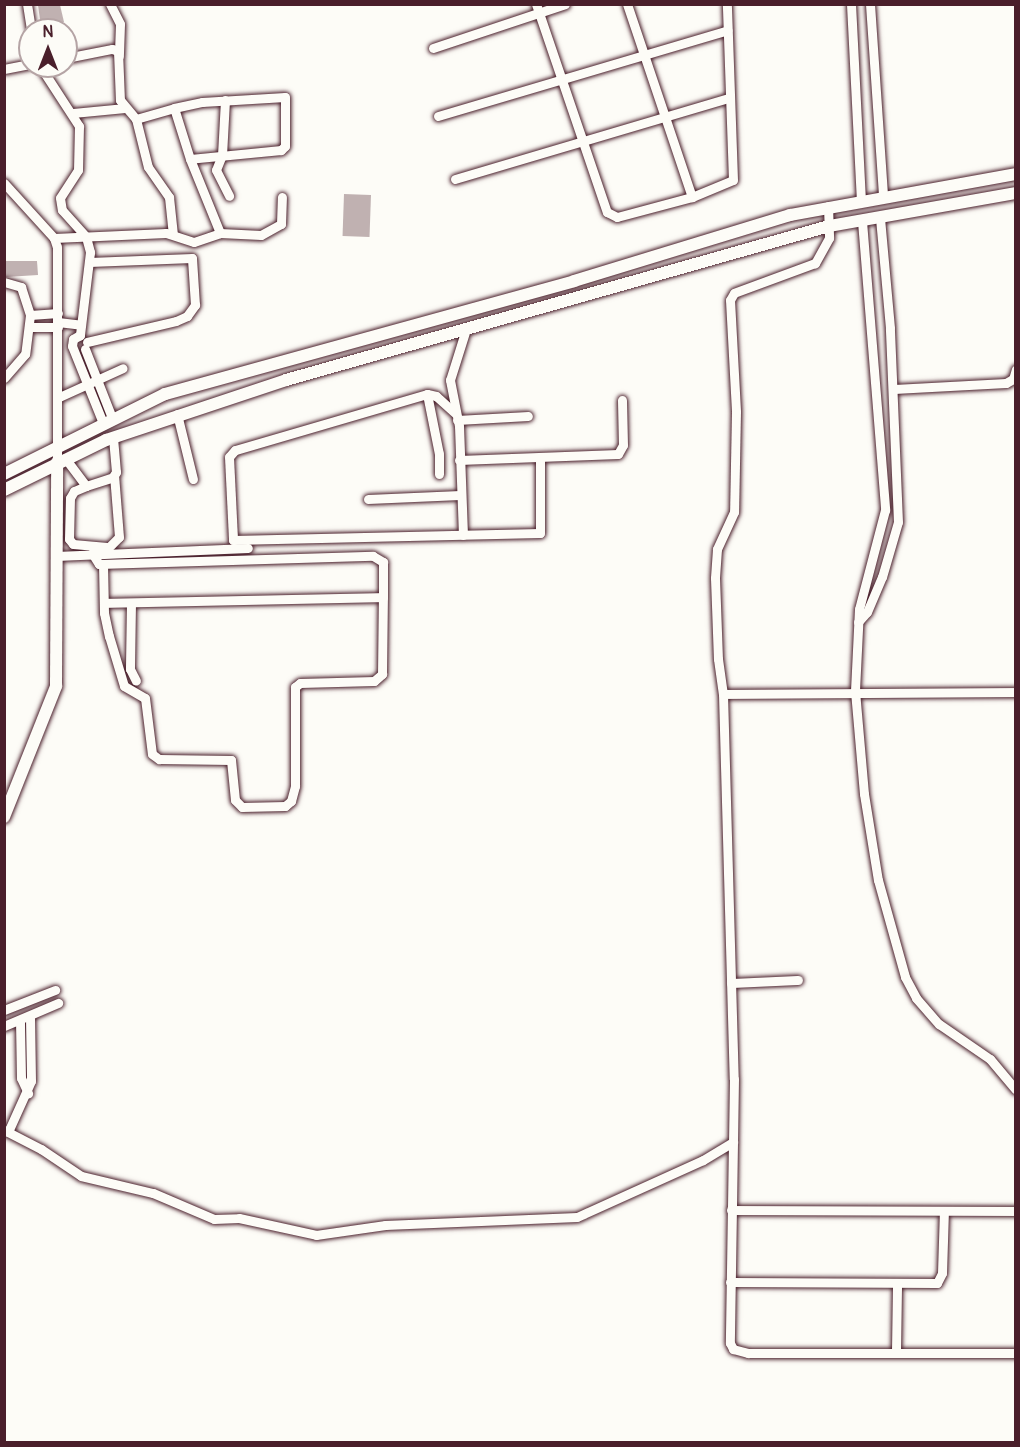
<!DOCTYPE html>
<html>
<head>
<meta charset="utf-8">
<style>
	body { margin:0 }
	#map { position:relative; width:1020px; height:1447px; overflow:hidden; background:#fdfcf7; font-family:Pangolin,sans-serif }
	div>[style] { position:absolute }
	.water>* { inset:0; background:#c0b1b1; transform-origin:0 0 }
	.roads { filter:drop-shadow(0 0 2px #4a1f2b) drop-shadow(0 0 2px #4a1f2b) }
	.street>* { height:9px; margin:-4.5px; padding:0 4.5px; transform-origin:4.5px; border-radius:4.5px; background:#fdfcf7 }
	.secondary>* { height:12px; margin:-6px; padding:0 6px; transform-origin:6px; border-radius:6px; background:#fdfcf7 }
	span { translate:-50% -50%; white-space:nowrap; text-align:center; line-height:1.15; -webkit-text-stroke:6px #fdfcf7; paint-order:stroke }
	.frame { position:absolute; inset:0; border:6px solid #4a1f2b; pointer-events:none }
	.north { position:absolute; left:18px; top:18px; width:60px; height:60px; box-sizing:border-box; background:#fdfcf7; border:2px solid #b5a4a5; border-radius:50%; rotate:0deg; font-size:16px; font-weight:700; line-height:24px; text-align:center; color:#4a1f2b }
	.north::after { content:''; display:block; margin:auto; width:21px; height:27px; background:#4a1f2b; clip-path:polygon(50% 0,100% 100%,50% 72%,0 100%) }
</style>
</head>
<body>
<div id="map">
	<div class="water">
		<i style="clip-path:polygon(38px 5px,60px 5px,64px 22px,41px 27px)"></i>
		<i style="left:344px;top:194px;width:27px;height:42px;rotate:2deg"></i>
		<i style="clip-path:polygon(6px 261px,37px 261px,38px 275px,6px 277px)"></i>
	</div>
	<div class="roads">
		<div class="street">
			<i style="left:27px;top:4px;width:26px;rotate:81deg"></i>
			<i style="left:110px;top:4px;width:22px;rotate:63deg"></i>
			<i style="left:120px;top:24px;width:32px;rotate:92deg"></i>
			<i style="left:536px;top:4px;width:220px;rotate:71.2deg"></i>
			<i style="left:607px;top:212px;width:11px;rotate:27deg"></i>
			<i style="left:617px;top:217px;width:78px;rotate:-14.9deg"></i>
			<i style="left:692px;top:197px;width:44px;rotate:-22.5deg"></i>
			<i style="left:733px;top:180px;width:176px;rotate:-92deg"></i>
			<i style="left:627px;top:4px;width:204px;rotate:71.4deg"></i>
			<i style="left:851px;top:4px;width:197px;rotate:87.1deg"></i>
			<i style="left:870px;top:4px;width:193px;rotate:86.1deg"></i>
			<i style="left:433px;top:48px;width:139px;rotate:-18.4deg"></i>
			<i style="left:66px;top:58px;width:47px;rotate:-11.1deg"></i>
			<i style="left:112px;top:49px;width:6px;rotate:18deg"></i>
			<i style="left:118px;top:51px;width:49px;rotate:87.7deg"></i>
			<i style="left:120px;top:100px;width:25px;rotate:50deg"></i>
			<i style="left:136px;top:119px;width:49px;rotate:76deg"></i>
			<i style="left:148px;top:167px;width:37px;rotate:55deg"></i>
			<i style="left:169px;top:197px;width:36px;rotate:84deg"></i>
			<i style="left:40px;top:66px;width:72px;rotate:57deg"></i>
			<i style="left:79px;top:126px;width:44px;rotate:91.3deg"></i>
			<i style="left:78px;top:170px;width:33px;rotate:123deg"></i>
			<i style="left:60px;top:198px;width:12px;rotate:81deg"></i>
			<i style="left:62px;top:210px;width:36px;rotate:48deg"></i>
			<i style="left:86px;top:237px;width:16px;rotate:75deg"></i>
			<i style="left:90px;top:252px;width:84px;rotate:96.9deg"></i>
			<i style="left:4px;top:69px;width:26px;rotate:-11deg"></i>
			<i style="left:225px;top:100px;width:55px;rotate:93.1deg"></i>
			<i style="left:222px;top:155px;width:16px;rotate:112deg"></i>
			<i style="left:216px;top:170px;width:29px;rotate:63deg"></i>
			<i style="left:73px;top:113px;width:52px;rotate:-5.5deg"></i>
			<i style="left:438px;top:116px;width:302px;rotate:-16.5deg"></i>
			<i style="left:136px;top:119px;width:40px;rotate:-16deg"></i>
			<i style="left:174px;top:108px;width:29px;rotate:-12deg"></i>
			<i style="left:202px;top:102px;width:83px;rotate:-3.4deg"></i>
			<i style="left:285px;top:97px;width:49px;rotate:90deg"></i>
			<i style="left:285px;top:146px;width:6px;rotate:135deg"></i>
			<i style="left:281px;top:150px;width:91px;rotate:174.4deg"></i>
			<i style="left:190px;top:159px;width:53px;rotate:-107.4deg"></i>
			<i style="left:190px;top:159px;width:80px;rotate:67.9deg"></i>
			<i style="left:455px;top:179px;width:286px;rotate:-16.5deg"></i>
			<i style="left:4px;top:183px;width:74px;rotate:47.7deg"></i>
			<i style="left:54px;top:238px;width:9px;rotate:72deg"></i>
			<i style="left:57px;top:247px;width:215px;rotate:90deg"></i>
			<i style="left:828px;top:206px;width:32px;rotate:88deg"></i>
			<i style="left:829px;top:238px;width:29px;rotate:119deg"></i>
			<i style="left:815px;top:263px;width:86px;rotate:159.7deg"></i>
			<i style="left:734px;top:293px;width:8px;rotate:120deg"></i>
			<i style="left:730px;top:300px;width:112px;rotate:86.9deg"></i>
			<i style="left:736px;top:412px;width:100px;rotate:91.1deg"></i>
			<i style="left:734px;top:512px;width:41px;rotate:114.7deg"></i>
			<i style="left:717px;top:549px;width:29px;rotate:94deg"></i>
			<i style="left:715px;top:578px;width:81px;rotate:87.9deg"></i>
			<i style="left:718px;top:659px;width:35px;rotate:82deg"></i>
			<i style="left:723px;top:694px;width:385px;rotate:88.4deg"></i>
			<i style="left:734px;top:1079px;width:264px;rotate:90.9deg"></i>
			<i style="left:730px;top:1343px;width:7px;rotate:63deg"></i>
			<i style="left:733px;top:1349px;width:16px;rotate:15deg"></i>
			<i style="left:748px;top:1353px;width:268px"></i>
			<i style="left:862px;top:221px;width:290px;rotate:85.4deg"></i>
			<i style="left:885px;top:510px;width:102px;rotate:104.7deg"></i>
			<i style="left:859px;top:609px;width:82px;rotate:92.8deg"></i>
			<i style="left:855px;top:691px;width:103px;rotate:85deg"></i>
			<i style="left:864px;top:794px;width:87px;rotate:80.8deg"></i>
			<i style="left:878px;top:880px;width:101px;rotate:74.4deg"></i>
			<i style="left:905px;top:977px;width:24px;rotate:62deg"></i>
			<i style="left:916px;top:998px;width:35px;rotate:49deg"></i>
			<i style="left:939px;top:1024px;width:62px;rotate:34.5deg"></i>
			<i style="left:990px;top:1059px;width:40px;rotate:50deg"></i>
			<i style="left:54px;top:238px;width:112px;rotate:-2.6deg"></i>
			<i style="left:166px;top:233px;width:29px;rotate:18deg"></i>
			<i style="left:194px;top:242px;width:28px;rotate:-19deg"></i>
			<i style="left:220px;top:233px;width:41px;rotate:2.8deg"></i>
			<i style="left:261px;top:235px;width:23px;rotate:-29deg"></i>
			<i style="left:281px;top:224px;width:27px;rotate:-88deg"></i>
			<i style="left:4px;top:282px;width:18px;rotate:16deg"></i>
			<i style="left:21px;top:287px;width:29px;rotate:72deg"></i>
			<i style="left:30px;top:315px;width:39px;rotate:97deg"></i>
			<i style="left:25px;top:354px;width:32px;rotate:131deg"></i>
			<i style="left:30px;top:315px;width:28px;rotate:-4deg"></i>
			<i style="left:58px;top:322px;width:23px;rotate:7deg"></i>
			<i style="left:29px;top:327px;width:29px"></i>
			<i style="left:80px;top:335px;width:8px;rotate:150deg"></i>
			<i style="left:73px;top:339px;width:7px;rotate:98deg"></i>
			<i style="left:72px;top:346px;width:83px;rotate:68.1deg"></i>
			<i style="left:87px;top:342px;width:91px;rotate:-13.3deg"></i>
			<i style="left:176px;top:321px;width:12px;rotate:-24deg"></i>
			<i style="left:187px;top:316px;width:14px;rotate:-54deg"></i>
			<i style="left:195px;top:305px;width:47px;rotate:-93.7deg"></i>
			<i style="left:192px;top:258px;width:103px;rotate:177.8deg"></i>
			<i style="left:85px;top:349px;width:74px;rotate:68.6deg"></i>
			<i style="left:894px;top:389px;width:112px;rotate:-3.1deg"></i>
			<i style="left:1006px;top:383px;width:8px;rotate:-30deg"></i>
			<i style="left:1013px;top:379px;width:10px;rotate:-73deg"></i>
			<i style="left:427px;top:394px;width:61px;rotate:78.7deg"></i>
			<i style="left:439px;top:454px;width:20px;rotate:90deg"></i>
			<i style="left:57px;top:398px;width:72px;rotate:-24.4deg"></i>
			<i style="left:177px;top:414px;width:67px;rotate:76.2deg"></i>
			<i style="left:456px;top:414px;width:27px;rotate:-138deg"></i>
			<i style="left:436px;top:396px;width:9px;rotate:-167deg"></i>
			<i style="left:427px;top:394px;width:200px;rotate:163.7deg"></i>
			<i style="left:235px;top:450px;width:9px;rotate:131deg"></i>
			<i style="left:229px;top:457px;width:83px;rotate:87.2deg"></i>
			<i style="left:233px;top:540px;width:307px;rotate:-1.3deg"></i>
			<i style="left:540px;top:533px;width:74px;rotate:-90deg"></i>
			<i style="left:457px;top:420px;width:71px;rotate:-3.2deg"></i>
			<i style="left:65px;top:458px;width:35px;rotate:53deg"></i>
			<i style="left:86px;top:486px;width:28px;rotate:-18deg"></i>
			<i style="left:113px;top:477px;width:6px;rotate:-59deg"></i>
			<i style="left:116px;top:472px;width:35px;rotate:-95deg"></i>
			<i style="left:459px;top:460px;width:159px;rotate:-2.2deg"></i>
			<i style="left:618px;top:454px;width:10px;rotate:-61deg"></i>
			<i style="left:623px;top:445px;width:45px;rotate:-91.3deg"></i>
			<i style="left:86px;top:486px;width:13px;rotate:157deg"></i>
			<i style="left:74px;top:491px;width:8px;rotate:120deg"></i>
			<i style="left:70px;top:498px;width:41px;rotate:91.4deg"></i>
			<i style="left:69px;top:539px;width:6px;rotate:51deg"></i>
			<i style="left:73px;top:544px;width:34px;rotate:5deg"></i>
			<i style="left:368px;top:499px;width:92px;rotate:-2.5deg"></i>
			<i style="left:463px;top:535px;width:109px;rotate:-92.1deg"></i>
			<i style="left:459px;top:426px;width:47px;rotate:-101.1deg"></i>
			<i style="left:450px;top:380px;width:50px;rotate:-72.6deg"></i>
			<i style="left:104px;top:552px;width:21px;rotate:-45deg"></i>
			<i style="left:119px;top:537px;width:62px;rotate:-94.6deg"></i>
			<i style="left:92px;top:553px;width:13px;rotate:58deg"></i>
			<i style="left:99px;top:564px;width:274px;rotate:-1.7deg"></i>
			<i style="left:373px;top:556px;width:12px;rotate:31deg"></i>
			<i style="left:383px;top:562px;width:35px;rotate:90deg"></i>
			<i style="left:56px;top:556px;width:192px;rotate:-2.4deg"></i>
			<i style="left:103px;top:564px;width:49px;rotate:88.8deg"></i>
			<i style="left:104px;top:613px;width:24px;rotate:78deg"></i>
			<i style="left:109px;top:636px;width:52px;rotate:73.3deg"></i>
			<i style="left:124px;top:686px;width:24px;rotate:30deg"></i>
			<i style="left:145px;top:698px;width:56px;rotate:82.9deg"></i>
			<i style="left:152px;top:754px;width:9px;rotate:36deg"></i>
			<i style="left:159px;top:759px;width:72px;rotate:0.8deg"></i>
			<i style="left:231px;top:760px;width:40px;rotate:84.3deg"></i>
			<i style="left:235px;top:800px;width:10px;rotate:45deg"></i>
			<i style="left:242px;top:807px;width:43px;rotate:-1.3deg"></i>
			<i style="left:285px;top:806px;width:8px;rotate:-40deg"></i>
			<i style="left:291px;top:801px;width:16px;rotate:-75deg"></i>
			<i style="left:295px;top:786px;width:99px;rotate:-90deg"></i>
			<i style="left:295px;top:687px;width:6px;rotate:-39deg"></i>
			<i style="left:300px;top:683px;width:74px;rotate:-1.5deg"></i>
			<i style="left:374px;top:681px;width:11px;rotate:-41deg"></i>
			<i style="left:382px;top:674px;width:77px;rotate:-89.3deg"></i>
			<i style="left:383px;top:597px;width:279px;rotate:178.8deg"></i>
			<i style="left:131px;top:603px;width:66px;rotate:90.9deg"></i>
			<i style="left:130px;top:669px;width:13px;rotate:63deg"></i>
			<i style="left:858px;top:622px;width:13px;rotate:-48deg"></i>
			<i style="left:867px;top:612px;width:38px;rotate:-67deg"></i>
			<i style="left:882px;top:577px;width:57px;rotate:-73.8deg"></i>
			<i style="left:898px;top:522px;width:194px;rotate:-92.4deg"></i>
			<i style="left:890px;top:328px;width:110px;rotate:-95.2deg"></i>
			<i style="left:723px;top:694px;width:293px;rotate:-0.4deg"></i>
			<i style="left:731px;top:983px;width:67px;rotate:-2.6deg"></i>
			<i style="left:4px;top:1010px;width:55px;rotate:-21.4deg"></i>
			<i style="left:20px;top:1020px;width:58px;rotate:89deg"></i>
			<i style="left:21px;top:1078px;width:17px;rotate:65deg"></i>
			<i style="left:4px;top:1026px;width:59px;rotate:-23.1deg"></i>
			<i style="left:4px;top:1130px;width:42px;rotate:27.2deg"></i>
			<i style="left:41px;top:1149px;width:48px;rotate:34deg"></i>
			<i style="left:81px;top:1176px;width:74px;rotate:13.3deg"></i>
			<i style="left:153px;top:1193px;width:66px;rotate:23.1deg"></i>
			<i style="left:214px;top:1219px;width:25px;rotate:-2deg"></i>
			<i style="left:239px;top:1218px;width:79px;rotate:12.4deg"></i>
			<i style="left:316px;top:1235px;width:70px;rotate:-8.2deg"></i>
			<i style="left:385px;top:1225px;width:192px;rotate:-2.4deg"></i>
			<i style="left:577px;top:1217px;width:138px;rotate:-24.3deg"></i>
			<i style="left:703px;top:1160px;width:35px;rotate:-31deg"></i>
			<i style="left:8px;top:1132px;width:56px;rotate:-65.7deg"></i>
			<i style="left:31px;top:1081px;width:65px;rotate:-90.9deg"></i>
			<i style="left:731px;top:1210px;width:285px;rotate:0.2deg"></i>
			<i style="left:730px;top:1282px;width:207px;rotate:0.3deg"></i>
			<i style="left:937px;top:1283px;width:11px;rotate:-63deg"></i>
			<i style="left:942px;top:1273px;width:62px;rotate:-88.2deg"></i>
			<i style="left:896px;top:1351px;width:67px;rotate:-89.1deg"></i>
		</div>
		<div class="secondary">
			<i style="left:4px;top:474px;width:180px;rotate:-26.4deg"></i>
			<i style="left:165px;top:394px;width:424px;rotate:-15.4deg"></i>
			<i style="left:574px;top:281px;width:226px;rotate:-17deg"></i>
			<i style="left:790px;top:215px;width:230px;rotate:-10.3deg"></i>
			<i style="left:4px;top:490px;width:114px;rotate:-26.1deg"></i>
			<i style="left:106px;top:440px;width:190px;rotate:-18.4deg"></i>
			<i style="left:286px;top:380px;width:564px;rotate:-15.83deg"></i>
			<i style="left:829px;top:226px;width:190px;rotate:-10deg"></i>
			<i style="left:4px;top:817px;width:141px;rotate:-68.3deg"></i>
			<i style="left:56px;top:686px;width:224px;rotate:-89.7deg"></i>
		</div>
	</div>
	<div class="frame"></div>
	<div class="north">N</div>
</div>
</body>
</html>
